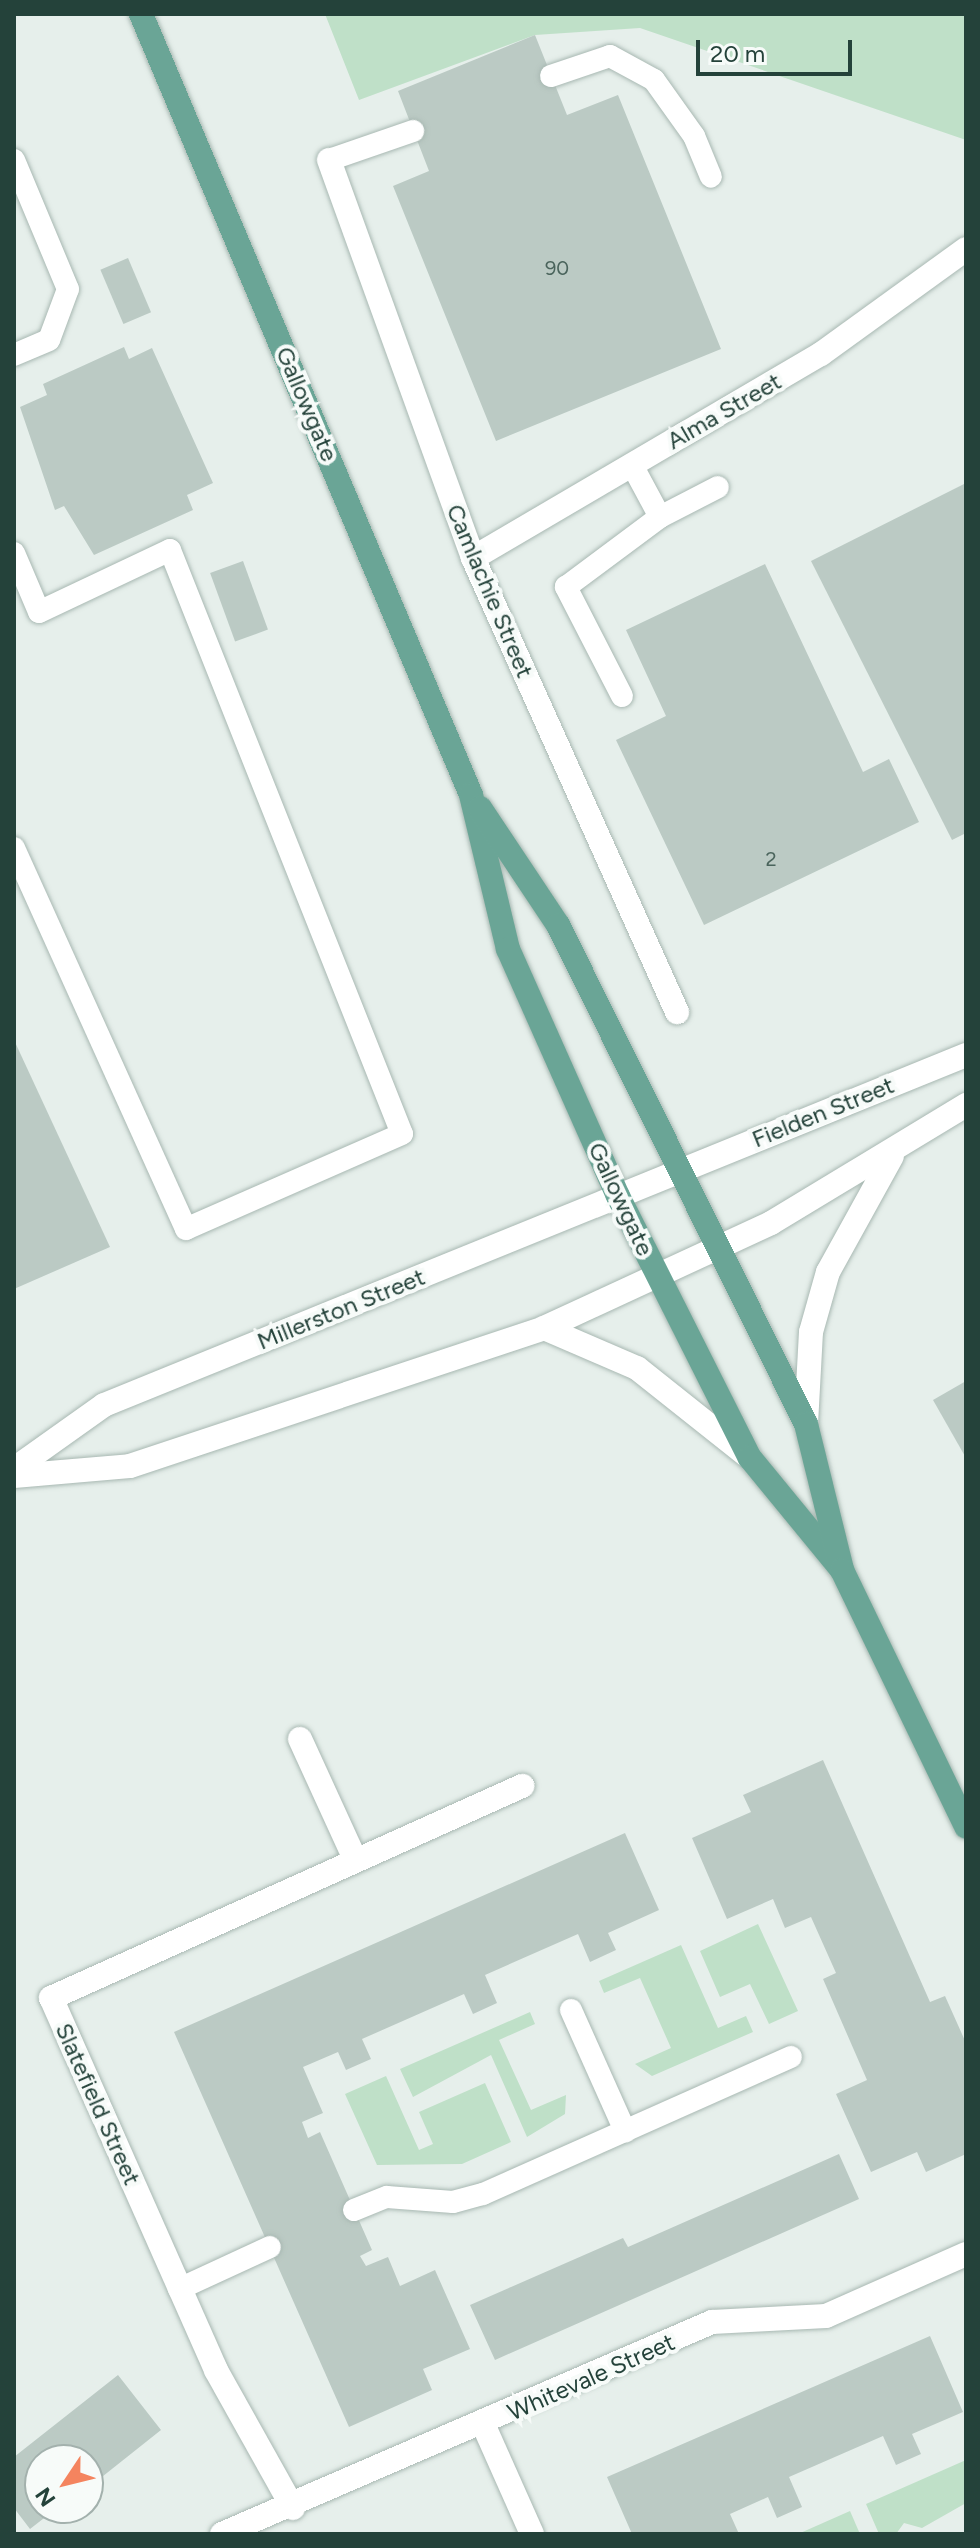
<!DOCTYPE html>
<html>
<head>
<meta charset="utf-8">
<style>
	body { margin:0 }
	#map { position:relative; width:980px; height:2548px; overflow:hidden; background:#e6efeb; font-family:Figtree,sans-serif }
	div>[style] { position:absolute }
	.green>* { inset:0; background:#bfe0c8 }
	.building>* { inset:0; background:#bbcac4; transform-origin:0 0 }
	.roads { filter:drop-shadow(0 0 2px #a8b8b2) drop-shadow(0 0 2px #a8b8b2) }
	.service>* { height:22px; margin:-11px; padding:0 11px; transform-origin:11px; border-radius:11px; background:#fff }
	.minor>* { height:24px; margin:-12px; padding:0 12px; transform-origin:12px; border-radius:12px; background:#fff }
	.secondary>* { height:24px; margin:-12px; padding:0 12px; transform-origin:12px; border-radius:12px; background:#fff }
	.primary>* { height:24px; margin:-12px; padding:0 12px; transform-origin:12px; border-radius:12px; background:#6aa596 }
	span { translate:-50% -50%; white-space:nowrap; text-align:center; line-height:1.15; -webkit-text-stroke:8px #f7fbf9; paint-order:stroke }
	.number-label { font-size:20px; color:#4a645c }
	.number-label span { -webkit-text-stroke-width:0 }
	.street-label { font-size:24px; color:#24423a }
	.frame { position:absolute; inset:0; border:16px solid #24423a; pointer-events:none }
	.north { position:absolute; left:24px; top:2444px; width:80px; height:80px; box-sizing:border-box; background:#f7fbf9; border:2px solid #a3b1ad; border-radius:50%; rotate:235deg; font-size:22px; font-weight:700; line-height:32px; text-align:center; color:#24423a }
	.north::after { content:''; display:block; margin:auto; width:28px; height:36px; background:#f4845f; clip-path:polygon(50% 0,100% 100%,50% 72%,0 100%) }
	.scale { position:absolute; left:696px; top:40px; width:156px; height:36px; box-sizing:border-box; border:4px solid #24423a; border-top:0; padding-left:10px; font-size:24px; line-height:28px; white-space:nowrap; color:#24423a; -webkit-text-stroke:6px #f7fbf9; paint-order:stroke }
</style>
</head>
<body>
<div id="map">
	<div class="green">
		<i style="clip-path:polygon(325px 14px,966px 14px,966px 140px,640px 28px,535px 35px,359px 100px)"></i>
		<i style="clip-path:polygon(758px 1924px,798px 2011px,769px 2024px,750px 1984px,720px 1997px,700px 1951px)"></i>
		<i style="clip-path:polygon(681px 1945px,718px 2028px,746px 2016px,753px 2032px,652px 2076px,635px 2064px,671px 2048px,640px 1978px,604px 1993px,599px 1981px)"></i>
		<i style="clip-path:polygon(530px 2012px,535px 2024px,499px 2040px,531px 2110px,566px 2095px,565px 2114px,527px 2137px,491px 2055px,413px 2097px,400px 2069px)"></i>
		<i style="clip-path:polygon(386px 2076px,419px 2150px,433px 2144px,419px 2112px,485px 2083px,511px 2142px,462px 2164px,377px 2165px,345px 2094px)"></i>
		<i style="clip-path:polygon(966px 2460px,966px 2503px,922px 2528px,904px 2523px,896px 2534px,879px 2534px,866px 2504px)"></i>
		<i style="clip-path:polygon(850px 2511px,860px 2534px,798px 2534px)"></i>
	</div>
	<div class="building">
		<i style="clip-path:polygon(535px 35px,567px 115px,618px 95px,721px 349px,496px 441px,393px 186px,429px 171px,398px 91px)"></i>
		<i style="left:128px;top:258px;width:59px;height:30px;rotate:67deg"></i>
		<i style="clip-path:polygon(124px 347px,129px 359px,152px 348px,213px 483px,187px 495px,193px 510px,94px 555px,64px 506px,55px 510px,20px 407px,47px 395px,43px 384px)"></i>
		<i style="clip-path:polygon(966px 483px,966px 833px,952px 840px,811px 561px)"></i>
		<i style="left:243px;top:561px;width:73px;height:35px;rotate:70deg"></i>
		<i style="clip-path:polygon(765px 564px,863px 772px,889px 759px,919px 822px,704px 925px,616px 740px,666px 716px,626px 630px)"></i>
		<i style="clip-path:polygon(14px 1040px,110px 1247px,14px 1289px)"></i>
		<i style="clip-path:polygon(966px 1381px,966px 1458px,933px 1400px)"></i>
		<i style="clip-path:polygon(823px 1760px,930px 2002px,945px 1996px,966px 2043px,966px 2154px,926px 2172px,917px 2152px,871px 2172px,836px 2094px,867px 2080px,823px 1979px,836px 1973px,811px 1917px,785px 1928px,773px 1899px,727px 1919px,692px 1838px,751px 1812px,743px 1795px)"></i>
		<i style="clip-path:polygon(625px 1833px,659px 1910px,608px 1933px,616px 1950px,590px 1962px,578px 1934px,485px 1975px,497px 2003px,473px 2014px,464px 1994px,362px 2039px,371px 2059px,346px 2070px,338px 2052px,303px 2067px,323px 2113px,302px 2122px,308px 2138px,320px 2132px,372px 2250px,360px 2256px,366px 2266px,388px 2257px,400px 2286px,435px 2270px,470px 2349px,423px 2369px,432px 2390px,349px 2427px,174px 2032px)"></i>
		<i style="clip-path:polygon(839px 2154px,859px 2199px,495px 2360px,470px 2305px,623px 2238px,628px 2247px)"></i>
		<i style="clip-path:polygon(930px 2336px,963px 2412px,912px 2434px,921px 2454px,896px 2465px,883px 2436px,789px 2477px,802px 2507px,777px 2518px,768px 2497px,730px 2514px,739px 2534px,632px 2534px,607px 2477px)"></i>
		<i style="clip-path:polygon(118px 2375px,161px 2430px,88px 2488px,88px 2460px,40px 2460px,40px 2508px,57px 2508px,30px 2529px,14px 2508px,14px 2457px)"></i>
	</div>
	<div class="roads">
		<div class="service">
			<i style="left:551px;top:76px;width:62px;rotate:-18.7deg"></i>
			<i style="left:610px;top:56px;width:50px;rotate:28.6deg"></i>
			<i style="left:654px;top:80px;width:69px;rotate:54.5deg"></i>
			<i style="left:694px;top:136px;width:44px;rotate:67.5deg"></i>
			<i style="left:14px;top:160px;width:140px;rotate:67.3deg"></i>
			<i style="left:68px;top:289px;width:54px;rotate:110.4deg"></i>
			<i style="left:49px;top:340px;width:38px;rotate:157deg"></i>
			<i style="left:329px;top:160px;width:89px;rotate:-19deg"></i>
			<i style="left:660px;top:517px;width:65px;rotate:-27.3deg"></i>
			<i style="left:14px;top:553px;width:64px;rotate:67deg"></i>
			<i style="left:39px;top:612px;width:145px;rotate:-25.3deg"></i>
			<i style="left:170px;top:550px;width:628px;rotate:68.33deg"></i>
			<i style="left:402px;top:1134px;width:236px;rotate:156.3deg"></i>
			<i style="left:186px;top:1229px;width:418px;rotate:-114.3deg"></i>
			<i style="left:622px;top:696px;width:123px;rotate:-117.2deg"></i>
			<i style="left:566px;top:587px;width:117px;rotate:-36.7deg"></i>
			<i style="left:660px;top:517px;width:59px;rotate:-118.3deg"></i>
			<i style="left:571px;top:2010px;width:133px;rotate:65.9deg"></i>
			<i style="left:354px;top:2210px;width:35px;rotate:-22deg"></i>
			<i style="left:387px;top:2197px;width:66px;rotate:4.3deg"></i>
			<i style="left:453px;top:2202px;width:31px;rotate:-15deg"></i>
			<i style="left:483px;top:2194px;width:337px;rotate:-24deg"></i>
			<i style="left:179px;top:2289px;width:100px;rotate:-24.8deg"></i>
		</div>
		<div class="minor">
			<i style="left:329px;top:160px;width:423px;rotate:70.1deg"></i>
			<i style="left:473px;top:558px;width:498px;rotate:65.8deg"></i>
			<i style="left:473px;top:558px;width:403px;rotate:-30.4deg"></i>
			<i style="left:821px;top:354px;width:179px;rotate:-35.9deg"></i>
			<i style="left:300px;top:1739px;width:132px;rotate:65.4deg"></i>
			<i style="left:484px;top:2426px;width:118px;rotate:66deg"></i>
			<i style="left:293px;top:2508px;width:158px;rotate:-119.2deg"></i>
			<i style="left:216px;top:2370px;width:407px;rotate:-113.9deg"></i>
			<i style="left:51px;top:1998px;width:517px;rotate:-24.23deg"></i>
			<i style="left:222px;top:2534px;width:534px;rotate:-23.4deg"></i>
			<i style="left:712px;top:2322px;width:114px;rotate:-3deg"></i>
			<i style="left:826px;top:2316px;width:153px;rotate:-23.9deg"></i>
		</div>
		<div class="secondary">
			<i style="left:544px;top:1328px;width:101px;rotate:23.3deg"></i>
			<i style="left:637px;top:1368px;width:144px;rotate:38.5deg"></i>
			<i style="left:806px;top:1424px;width:92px;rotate:-86.9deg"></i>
			<i style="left:811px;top:1332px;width:62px;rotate:-74.2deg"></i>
			<i style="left:828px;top:1272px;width:132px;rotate:-61.1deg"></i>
			<i style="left:14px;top:1469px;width:110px;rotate:-35.4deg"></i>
			<i style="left:104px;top:1405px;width:930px;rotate:-22.1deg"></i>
			<i style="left:14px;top:1476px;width:116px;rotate:-4.9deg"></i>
			<i style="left:130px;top:1466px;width:436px;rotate:-18.4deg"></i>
			<i style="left:544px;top:1328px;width:250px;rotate:-24.8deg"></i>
			<i style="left:771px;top:1223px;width:228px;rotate:-31.2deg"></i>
		</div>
		<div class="primary">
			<i style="left:141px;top:14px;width:848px;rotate:67.09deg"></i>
			<i style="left:471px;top:795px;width:158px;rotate:76.5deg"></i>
			<i style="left:508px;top:949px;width:270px;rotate:66deg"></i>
			<i style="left:618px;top:1196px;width:293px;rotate:63.3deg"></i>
			<i style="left:750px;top:1458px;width:145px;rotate:50.6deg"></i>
			<i style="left:480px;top:808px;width:141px;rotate:56.3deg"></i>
			<i style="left:558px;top:925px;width:557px;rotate:63.57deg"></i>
			<i style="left:806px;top:1424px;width:150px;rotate:76.1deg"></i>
			<i style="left:842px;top:1570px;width:285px;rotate:64.2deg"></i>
		</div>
	</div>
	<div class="number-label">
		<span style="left:557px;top:268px">90</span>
		<span style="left:771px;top:859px">2</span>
	</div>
	<div class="street-label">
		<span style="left:307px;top:404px;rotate:67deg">Gallowgate</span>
		<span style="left:724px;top:411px;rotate:-30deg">Alma Street</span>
		<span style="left:490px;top:591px;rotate:67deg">Camlachie Street</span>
		<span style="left:823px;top:1112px;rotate:-22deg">Fielden Street</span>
		<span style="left:621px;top:1199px;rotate:65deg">Gallowgate</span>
		<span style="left:341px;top:1309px;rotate:-22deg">Millerston Street</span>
		<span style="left:98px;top:2104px;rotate:66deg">Slatefield Street</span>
		<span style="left:591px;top:2377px;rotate:-24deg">Whitevale Street</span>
	</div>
	<div class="frame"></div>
	<div class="north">N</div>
	<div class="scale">20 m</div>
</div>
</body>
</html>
